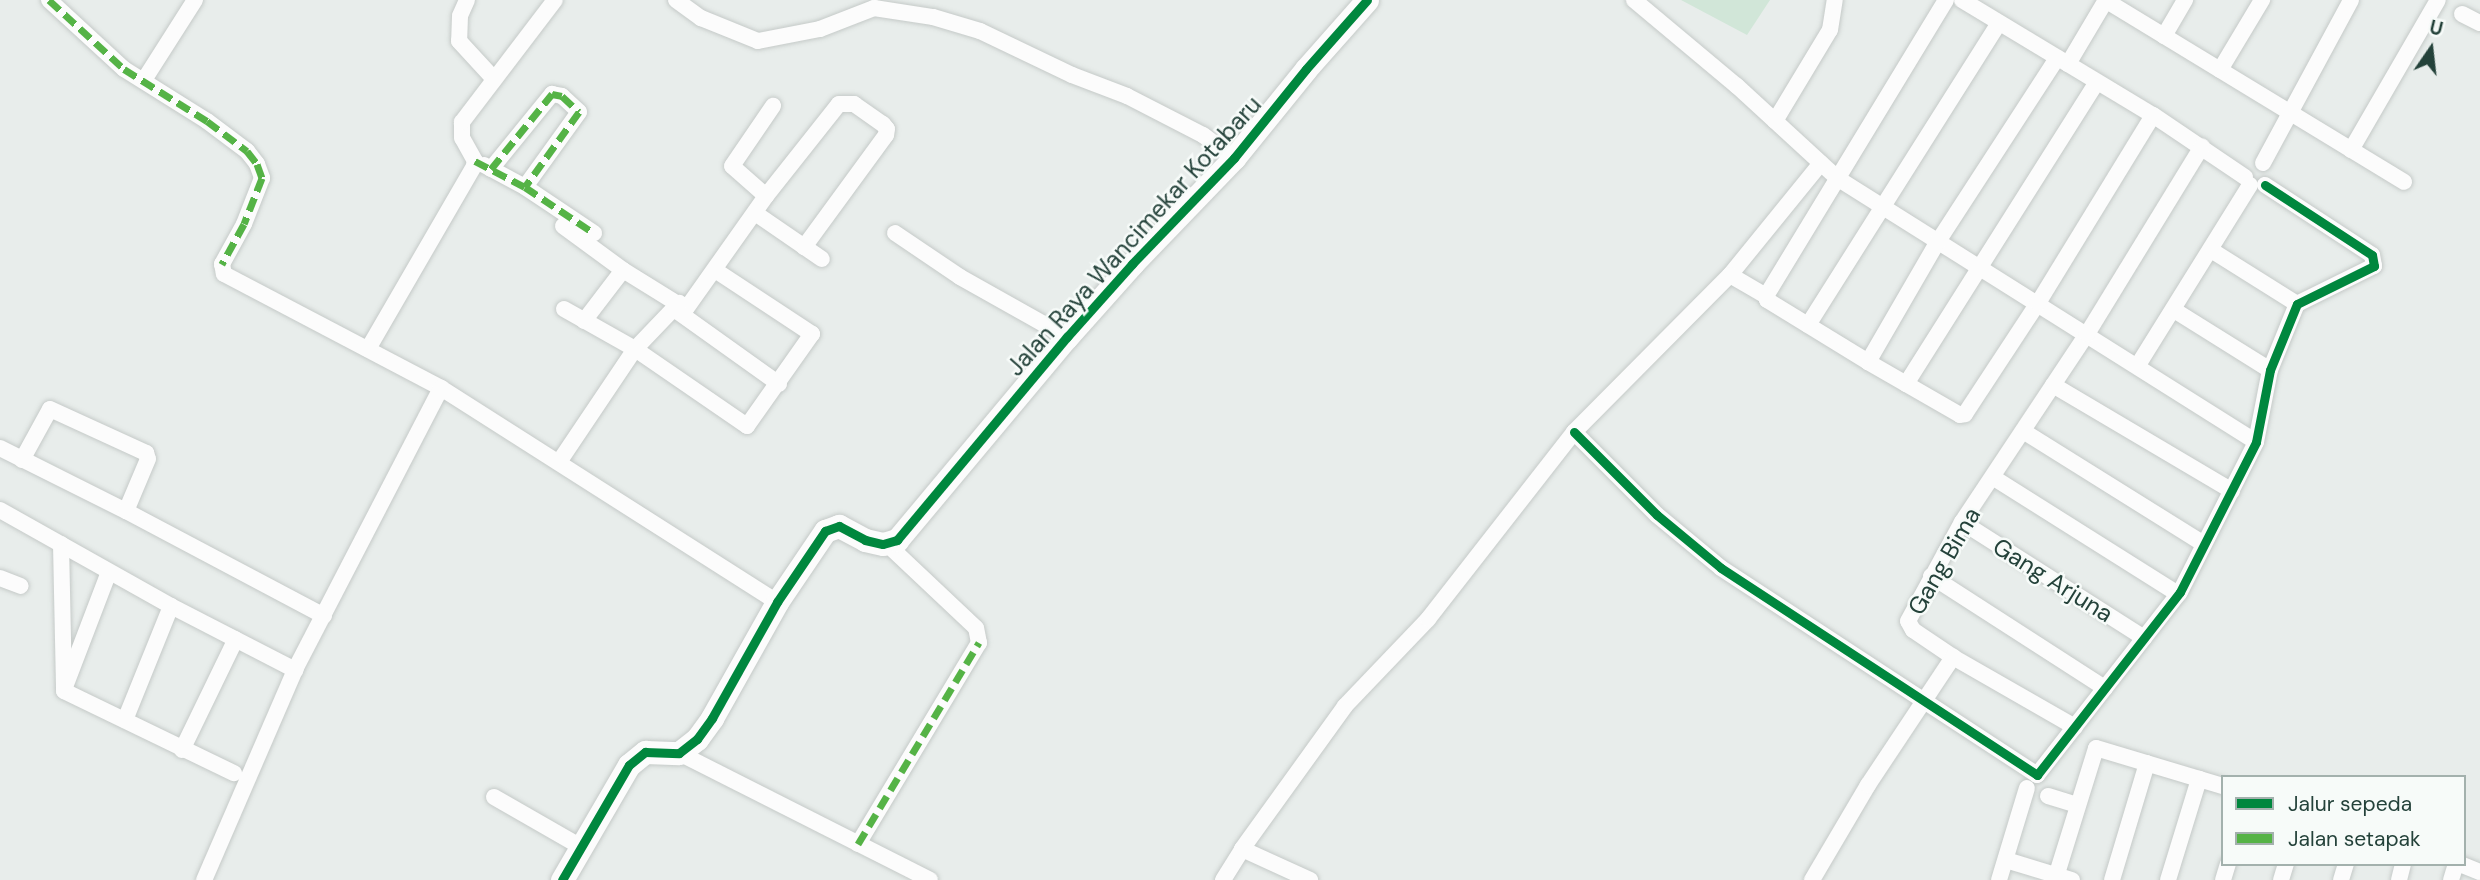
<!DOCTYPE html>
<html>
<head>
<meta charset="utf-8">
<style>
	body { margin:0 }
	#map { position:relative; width:2480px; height:880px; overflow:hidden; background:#e8edeb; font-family:"DM Sans",sans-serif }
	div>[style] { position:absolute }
	.green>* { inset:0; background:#d1e6d8 }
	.roads { filter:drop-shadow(0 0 2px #c5cac8) drop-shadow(0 0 2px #c5cac8) }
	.street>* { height:16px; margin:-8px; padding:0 8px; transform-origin:8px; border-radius:8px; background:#fcfcfc }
	.secondary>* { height:23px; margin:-11.5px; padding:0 11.5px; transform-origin:11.5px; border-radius:11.5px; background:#fcfcfc }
	.quiet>* { height:7px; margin-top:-3.5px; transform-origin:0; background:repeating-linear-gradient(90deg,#55b346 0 14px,transparent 0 21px) }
	.cycleway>* { height:9px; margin:-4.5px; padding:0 4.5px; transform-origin:4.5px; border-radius:4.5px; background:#00873e }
	span { translate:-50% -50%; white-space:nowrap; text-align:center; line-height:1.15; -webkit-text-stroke:5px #f7fbf9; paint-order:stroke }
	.street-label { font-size:24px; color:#24423a }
	.legend { position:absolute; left:2221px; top:775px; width:245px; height:91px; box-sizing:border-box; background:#f7fbf9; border:2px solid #a3b1ad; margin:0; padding:9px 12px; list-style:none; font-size:21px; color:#24423a }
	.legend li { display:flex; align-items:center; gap:14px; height:35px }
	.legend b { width:35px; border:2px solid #a3b1ad }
	.north { position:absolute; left:2396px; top:14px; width:70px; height:70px; -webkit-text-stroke:5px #f7fbf9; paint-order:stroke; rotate:14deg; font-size:19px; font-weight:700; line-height:28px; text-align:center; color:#24423a }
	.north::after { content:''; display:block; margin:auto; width:24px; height:32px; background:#24423a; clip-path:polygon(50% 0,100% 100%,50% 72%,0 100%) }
</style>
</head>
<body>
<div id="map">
	<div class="green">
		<i style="clip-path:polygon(1681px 0,1770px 0,1747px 35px)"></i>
	</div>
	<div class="roads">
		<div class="street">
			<i style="left:49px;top:0;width:102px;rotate:42.6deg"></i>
			<i style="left:124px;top:69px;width:98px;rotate:32.1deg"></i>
			<i style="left:207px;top:121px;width:50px;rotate:36.9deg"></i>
			<i style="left:247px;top:151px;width:16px;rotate:52deg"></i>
			<i style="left:257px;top:164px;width:15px;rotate:70deg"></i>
			<i style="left:262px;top:178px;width:49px;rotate:111.4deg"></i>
			<i style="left:244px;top:224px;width:46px;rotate:118.8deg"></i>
			<i style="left:222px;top:264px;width:10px;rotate:79deg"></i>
			<i style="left:224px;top:274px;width:245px;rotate:27.7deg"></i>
			<i style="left:441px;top:388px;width:318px;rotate:117.4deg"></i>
			<i style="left:295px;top:670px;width:229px;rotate:113.4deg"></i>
			<i style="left:467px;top:0;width:17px;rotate:114deg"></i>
			<i style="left:460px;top:16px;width:25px;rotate:92deg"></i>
			<i style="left:459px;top:41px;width:52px;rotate:47.4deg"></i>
			<i style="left:676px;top:0;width:31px;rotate:36deg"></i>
			<i style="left:701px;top:18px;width:61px;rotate:22deg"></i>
			<i style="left:758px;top:41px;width:63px;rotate:-11deg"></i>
			<i style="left:820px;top:29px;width:58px;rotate:-21.3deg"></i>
			<i style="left:874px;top:8px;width:60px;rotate:8.7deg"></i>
			<i style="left:933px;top:17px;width:49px;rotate:16.6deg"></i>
			<i style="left:980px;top:31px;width:102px;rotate:25.6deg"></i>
			<i style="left:1072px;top:75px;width:59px;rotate:20.9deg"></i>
			<i style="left:1127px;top:96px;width:85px;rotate:27.2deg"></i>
			<i style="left:1203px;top:135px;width:39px;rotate:37deg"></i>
			<i style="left:1634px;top:0;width:134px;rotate:39.9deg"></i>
			<i style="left:1737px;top:86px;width:136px;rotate:42.6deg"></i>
			<i style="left:1837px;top:178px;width:495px;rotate:32.2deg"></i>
			<i style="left:1946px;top:0;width:346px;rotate:121.3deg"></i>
			<i style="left:1766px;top:296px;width:4px;rotate:76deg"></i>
			<i style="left:1767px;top:300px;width:119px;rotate:31.5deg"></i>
			<i style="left:1868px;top:362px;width:106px;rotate:29.9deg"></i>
			<i style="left:1960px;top:415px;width:5px;rotate:-11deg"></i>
			<i style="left:1965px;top:414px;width:133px;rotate:-56.7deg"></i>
			<i style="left:2038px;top:303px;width:220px;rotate:-58.5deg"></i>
			<i style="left:1962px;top:0;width:223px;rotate:31.1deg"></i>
			<i style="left:2153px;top:115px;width:111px;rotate:34deg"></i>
			<i style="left:2105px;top:0;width:350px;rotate:31.3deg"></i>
			<i style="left:2462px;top:14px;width:20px;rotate:27deg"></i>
			<i style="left:2164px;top:36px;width:42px;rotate:-59.7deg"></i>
			<i style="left:2068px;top:64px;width:74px;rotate:-59.3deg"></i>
			<i style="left:2220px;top:70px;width:82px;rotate:-59deg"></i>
			<i style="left:144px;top:80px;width:95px;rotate:-57.5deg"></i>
			<i style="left:1775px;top:121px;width:106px;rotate:-58.9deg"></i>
			<i style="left:1830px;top:30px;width:30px;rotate:-81deg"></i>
			<i style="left:2351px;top:150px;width:173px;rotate:-59.9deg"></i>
			<i style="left:2263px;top:163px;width:185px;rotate:-61.6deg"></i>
			<i style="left:484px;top:165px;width:47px;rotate:28.2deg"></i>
			<i style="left:525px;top:187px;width:83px;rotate:33.7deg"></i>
			<i style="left:491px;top:169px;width:97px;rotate:-50.9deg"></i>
			<i style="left:552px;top:94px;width:10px;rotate:11deg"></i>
			<i style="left:562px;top:96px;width:23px;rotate:43deg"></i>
			<i style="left:579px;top:112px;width:92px;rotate:125.8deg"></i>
			<i style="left:766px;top:196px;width:45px;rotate:-138.6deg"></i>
			<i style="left:732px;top:166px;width:73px;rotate:-55.7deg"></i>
			<i style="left:755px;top:213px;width:81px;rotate:34.5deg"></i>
			<i style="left:563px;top:226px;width:74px;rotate:36.3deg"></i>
			<i style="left:623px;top:270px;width:74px;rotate:31.8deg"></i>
			<i style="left:686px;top:309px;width:138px;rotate:-54.7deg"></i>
			<i style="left:766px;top:196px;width:117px;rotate:-51.6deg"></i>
			<i style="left:839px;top:104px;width:15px"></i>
			<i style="left:854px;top:104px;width:35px;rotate:35deg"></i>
			<i style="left:883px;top:124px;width:6px;rotate:51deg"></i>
			<i style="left:887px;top:129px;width:6px;rotate:99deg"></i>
			<i style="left:886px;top:135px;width:139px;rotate:126.2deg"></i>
			<i style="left:895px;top:233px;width:78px;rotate:34.1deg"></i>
			<i style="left:960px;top:277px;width:123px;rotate:29.3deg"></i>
			<i style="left:2211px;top:250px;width:102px;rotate:32.1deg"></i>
			<i style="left:1730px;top:275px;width:144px;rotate:-50.9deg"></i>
			<i style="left:564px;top:309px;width:81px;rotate:29.4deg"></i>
			<i style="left:635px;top:349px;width:136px;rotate:34.5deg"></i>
			<i style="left:747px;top:426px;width:113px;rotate:-54.8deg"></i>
			<i style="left:812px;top:334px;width:116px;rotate:-146.6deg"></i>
			<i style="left:674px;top:309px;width:129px;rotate:35.5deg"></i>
			<i style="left:2174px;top:310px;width:113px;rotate:32deg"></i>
			<i style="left:584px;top:321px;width:64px;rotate:-52.6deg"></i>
			<i style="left:1808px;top:325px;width:357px;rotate:-57.7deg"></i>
			<i style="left:368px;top:349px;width:211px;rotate:-59.9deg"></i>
			<i style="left:474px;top:166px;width:5px;rotate:-79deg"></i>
			<i style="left:475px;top:161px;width:26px;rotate:-119deg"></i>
			<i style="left:462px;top:138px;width:16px;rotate:-90deg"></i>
			<i style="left:462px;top:122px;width:153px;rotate:-52.7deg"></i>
			<i style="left:1868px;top:362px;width:138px;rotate:-59.9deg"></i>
			<i style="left:1937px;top:243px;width:221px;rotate:-57deg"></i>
			<i style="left:2138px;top:365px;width:212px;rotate:-58.1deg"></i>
			<i style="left:1906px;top:384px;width:357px;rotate:-57.7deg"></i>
			<i style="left:2053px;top:385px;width:208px;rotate:30.6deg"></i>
			<i style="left:441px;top:388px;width:398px;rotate:32.5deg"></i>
			<i style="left:2023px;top:431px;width:213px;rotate:32deg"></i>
			<i style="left:1574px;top:432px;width:117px;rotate:45deg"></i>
			<i style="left:1657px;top:515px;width:83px;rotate:39.6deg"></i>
			<i style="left:1721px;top:568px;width:378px;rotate:33.2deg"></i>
			<i style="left:2037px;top:775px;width:232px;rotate:-52deg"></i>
			<i style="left:2180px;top:592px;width:168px;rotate:-63.1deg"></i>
			<i style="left:2256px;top:442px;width:73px;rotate:-79deg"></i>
			<i style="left:2270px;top:370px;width:71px;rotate:-67.8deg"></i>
			<i style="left:2297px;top:304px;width:86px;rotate:-26.3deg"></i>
			<i style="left:2374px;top:266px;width:11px;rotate:-100deg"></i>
			<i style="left:2372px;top:255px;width:128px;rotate:-146.8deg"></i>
			<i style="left:0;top:448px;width:141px;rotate:26.6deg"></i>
			<i style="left:126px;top:511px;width:224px;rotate:27.9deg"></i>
			<i style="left:22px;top:460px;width:58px;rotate:-61.2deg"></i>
			<i style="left:50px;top:409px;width:106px;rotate:24.6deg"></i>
			<i style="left:146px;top:453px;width:6px;rotate:72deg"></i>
			<i style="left:148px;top:459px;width:56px;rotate:112.9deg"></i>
			<i style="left:559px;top:462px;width:136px;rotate:-56.1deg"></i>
			<i style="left:635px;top:349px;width:64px;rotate:-46.3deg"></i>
			<i style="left:1994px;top:478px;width:218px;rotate:32.2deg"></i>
			<i style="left:0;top:510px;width:196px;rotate:29.3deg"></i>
			<i style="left:171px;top:606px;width:140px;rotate:27.3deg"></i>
			<i style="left:1962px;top:522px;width:216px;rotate:32.5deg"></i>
			<i style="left:61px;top:544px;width:147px;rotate:88.8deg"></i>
			<i style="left:64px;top:691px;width:189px;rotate:25.8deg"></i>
			<i style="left:1931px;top:576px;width:207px;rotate:32.8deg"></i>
			<i style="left:0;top:578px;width:22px;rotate:21deg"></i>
			<i style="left:65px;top:687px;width:123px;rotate:-69.1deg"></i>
			<i style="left:125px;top:720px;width:123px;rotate:-68deg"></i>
			<i style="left:2075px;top:727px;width:141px;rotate:-150.2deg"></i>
			<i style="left:1953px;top:657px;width:48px;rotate:-146deg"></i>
			<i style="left:1913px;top:630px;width:10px;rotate:-119deg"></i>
			<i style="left:1908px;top:621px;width:113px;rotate:-61.4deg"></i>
			<i style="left:1962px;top:522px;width:226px;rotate:-56.4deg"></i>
			<i style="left:2087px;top:334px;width:220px;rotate:-58.5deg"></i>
			<i style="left:182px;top:750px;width:123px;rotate:-64.1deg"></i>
			<i style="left:679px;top:753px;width:281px;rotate:26.8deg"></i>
			<i style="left:2048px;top:796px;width:31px;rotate:17deg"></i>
			<i style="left:494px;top:797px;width:103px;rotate:29.8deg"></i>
			<i style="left:858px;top:844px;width:235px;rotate:-59deg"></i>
			<i style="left:979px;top:643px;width:15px;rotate:-101deg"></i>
			<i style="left:976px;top:628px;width:121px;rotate:-136.7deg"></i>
			<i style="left:1242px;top:849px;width:176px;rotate:-54.2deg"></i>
			<i style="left:1345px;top:706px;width:120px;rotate:-46.3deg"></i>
			<i style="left:1428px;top:619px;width:237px;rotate:-52deg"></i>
			<i style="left:1574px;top:432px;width:221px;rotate:-45.2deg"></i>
			<i style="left:1730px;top:275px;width:42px;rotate:30.3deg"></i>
			<i style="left:2006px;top:860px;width:69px;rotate:16.9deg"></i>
			<i style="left:2460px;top:864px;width:22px;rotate:22deg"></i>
			<i style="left:1223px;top:880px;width:36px;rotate:-58deg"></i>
			<i style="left:1242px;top:849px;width:75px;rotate:24.5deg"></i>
			<i style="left:1812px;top:880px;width:110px;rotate:-59.5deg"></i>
			<i style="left:1868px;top:785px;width:154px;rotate:-56.4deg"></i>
			<i style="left:1999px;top:880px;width:96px;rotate:-73.1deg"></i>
			<i style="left:2055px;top:880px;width:138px;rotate:-72.7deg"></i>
			<i style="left:2096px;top:748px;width:133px;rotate:16.7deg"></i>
			<i style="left:2112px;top:880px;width:122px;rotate:-73.3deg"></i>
			<i style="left:2168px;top:880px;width:106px;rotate:-72.9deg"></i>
			<i style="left:2223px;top:880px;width:17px;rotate:-73deg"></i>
			<i style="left:2281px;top:880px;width:17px;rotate:-73deg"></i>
			<i style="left:2341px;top:880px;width:17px;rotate:-73deg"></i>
			<i style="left:2399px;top:880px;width:16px;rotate:-76deg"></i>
			<i style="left:2451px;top:880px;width:17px;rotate:-73deg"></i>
		</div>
		<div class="secondary">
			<i style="left:562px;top:880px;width:133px;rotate:-59.8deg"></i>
			<i style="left:629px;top:765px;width:21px;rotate:-39deg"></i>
			<i style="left:645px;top:752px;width:34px;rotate:2deg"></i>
			<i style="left:679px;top:753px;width:23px;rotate:-38deg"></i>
			<i style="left:697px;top:739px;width:26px;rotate:-54deg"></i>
			<i style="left:712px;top:718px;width:133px;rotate:-60.7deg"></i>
			<i style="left:777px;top:602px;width:86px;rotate:-55.9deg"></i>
			<i style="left:825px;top:531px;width:15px;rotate:-20deg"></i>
			<i style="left:839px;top:526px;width:30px;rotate:28deg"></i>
			<i style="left:865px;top:540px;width:18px;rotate:13deg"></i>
			<i style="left:883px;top:544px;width:15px;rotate:-16deg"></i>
			<i style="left:897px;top:540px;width:265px;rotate:-50.1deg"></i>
			<i style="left:1067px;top:337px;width:98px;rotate:-48.3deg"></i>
			<i style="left:1132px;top:264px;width:147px;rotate:-46.1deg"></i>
			<i style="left:1234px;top:158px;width:114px;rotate:-51deg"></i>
			<i style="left:1306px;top:69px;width:92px;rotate:-48.5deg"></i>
		</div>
	</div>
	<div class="quiet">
		<i style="left:49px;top:0;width:102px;rotate:42.6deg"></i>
		<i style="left:124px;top:69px;width:98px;rotate:32.1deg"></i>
		<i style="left:207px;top:121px;width:50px;rotate:36.9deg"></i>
		<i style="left:247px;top:151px;width:16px;rotate:52deg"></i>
		<i style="left:257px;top:164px;width:15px;rotate:70deg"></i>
		<i style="left:262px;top:178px;width:49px;rotate:111.4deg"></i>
		<i style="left:244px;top:224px;width:46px;rotate:118.8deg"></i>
		<i style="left:475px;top:161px;width:56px;rotate:27.5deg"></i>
		<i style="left:525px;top:187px;width:83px;rotate:33.7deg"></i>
		<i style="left:491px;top:169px;width:97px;rotate:-50.9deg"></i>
		<i style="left:552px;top:94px;width:10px;rotate:11deg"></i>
		<i style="left:562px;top:96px;width:23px;rotate:43deg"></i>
		<i style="left:579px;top:112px;width:92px;rotate:125.8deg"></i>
		<i style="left:858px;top:844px;width:235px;rotate:-59deg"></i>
	</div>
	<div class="cycleway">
		<i style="left:1574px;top:432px;width:117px;rotate:45deg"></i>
		<i style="left:1657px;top:515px;width:83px;rotate:39.6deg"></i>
		<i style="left:1721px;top:568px;width:378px;rotate:33.2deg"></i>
		<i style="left:2037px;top:775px;width:232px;rotate:-52deg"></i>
		<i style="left:2180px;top:592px;width:168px;rotate:-63.1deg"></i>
		<i style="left:2256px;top:442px;width:73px;rotate:-79deg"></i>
		<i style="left:2270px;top:370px;width:71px;rotate:-67.8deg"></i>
		<i style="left:2297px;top:304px;width:86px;rotate:-26.3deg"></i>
		<i style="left:2374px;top:266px;width:11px;rotate:-100deg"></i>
		<i style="left:2372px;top:255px;width:128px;rotate:-146.8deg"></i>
		<i style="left:562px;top:880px;width:133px;rotate:-59.8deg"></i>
		<i style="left:629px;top:765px;width:21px;rotate:-39deg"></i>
		<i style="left:645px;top:752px;width:34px;rotate:2deg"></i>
		<i style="left:679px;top:753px;width:23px;rotate:-38deg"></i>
		<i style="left:697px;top:739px;width:26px;rotate:-54deg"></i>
		<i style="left:712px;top:718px;width:133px;rotate:-60.7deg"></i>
		<i style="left:777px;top:602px;width:86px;rotate:-55.9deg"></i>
		<i style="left:825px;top:531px;width:15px;rotate:-20deg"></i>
		<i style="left:839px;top:526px;width:30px;rotate:28deg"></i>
		<i style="left:865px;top:540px;width:18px;rotate:13deg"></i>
		<i style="left:883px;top:544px;width:15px;rotate:-16deg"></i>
		<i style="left:897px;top:540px;width:265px;rotate:-50.1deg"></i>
		<i style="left:1067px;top:337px;width:98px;rotate:-48.3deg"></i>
		<i style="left:1132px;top:264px;width:147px;rotate:-46.1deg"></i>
		<i style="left:1234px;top:158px;width:114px;rotate:-51deg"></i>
		<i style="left:1306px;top:69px;width:92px;rotate:-48.5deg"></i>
	</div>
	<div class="street-label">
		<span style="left:1134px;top:236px;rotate:-48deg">Jalan Raya Wancimekar Kotabaru</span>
		<span style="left:1944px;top:561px;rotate:-60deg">Gang Bima</span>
		<span style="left:2053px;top:580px;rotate:32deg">Gang Arjuna</span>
	</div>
	<ul class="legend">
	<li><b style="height:9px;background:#00873e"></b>Jalur sepeda</li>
	<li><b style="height:9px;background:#55b346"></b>Jalan setapak</li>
	</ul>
	<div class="north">U</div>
</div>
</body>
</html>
